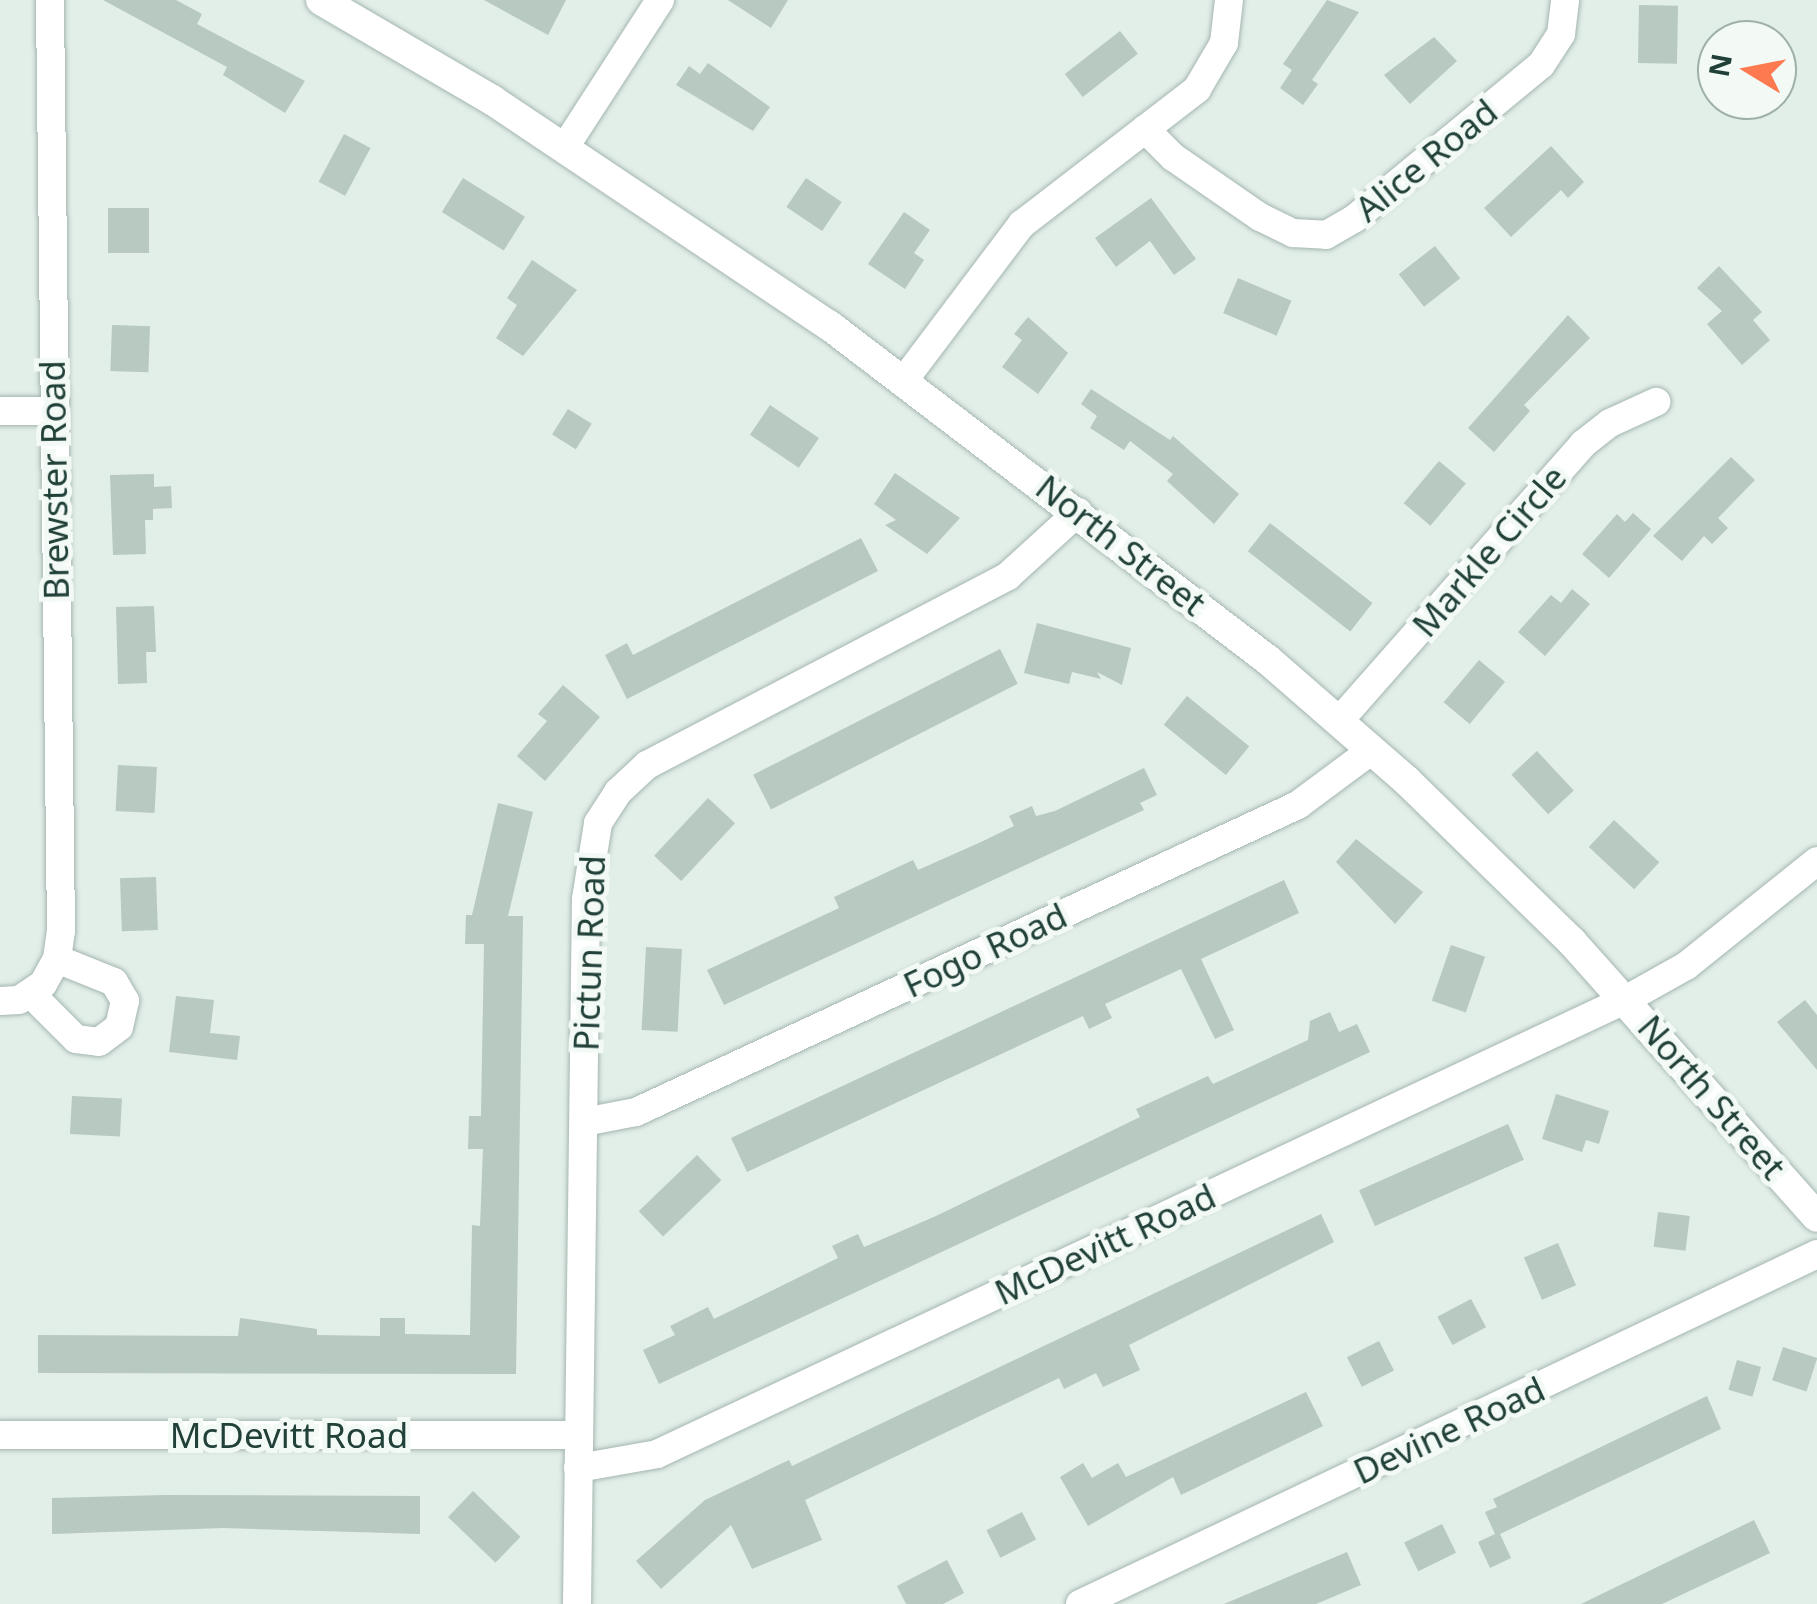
<!DOCTYPE html>
<html>
<head>
<meta charset="utf-8">
<style>
	body { margin:0 }
	#map { position:relative; width:1817px; height:1604px; overflow:hidden; background:#e2eee8; font-family:"Noto Sans",sans-serif }
	div>[style] { position:absolute }
	.building>* { inset:0; background:#b7c9c1; transform-origin:0 0 }
	.roads { filter:drop-shadow(0 0 2px #a4b6b0) drop-shadow(0 0 2px #a4b6b0) }
	.minor>* { height:28px; margin:-14px; padding:0 14px; transform-origin:14px; border-radius:14px; background:#fff }
	.secondary>* { height:30px; margin:-15px; padding:0 15px; transform-origin:15px; border-radius:15px; background:#fff }
	span { translate:-50% -50%; white-space:nowrap; text-align:center; line-height:1.15; -webkit-text-stroke:10px #f3faf6; paint-order:stroke }
	.street-label { font-size:35px; color:#204038 }
	.north { position:absolute; left:1697px; top:20px; width:100px; height:100px; box-sizing:border-box; background:#f3faf6; border:2px solid #9fb0aa; border-radius:50%; rotate:280deg; font-size:28px; font-weight:700; line-height:40px; text-align:center; color:#204038 }
	.north::after { content:''; display:block; margin:auto; width:35px; height:45px; background:#fd7a51; clip-path:polygon(50% 0,100% 100%,50% 72%,0 100%) }
</style>
</head>
<body>
<div id="map">
	<div class="building">
		<i style="clip-path:polygon(103px 0,176px 0,202px 14px,197px 24px,305px 81px,285px 113px,223px 75px,227px 67px)"></i>
		<i style="clip-path:polygon(484px 0,566px 0,548px 35px)"></i>
		<i style="clip-path:polygon(728px 0,788px 0,771px 28px)"></i>
		<i style="clip-path:polygon(1327px 0,1359px 12px,1312px 80px,1318px 84px,1303px 105px,1280px 88px,1292px 70px,1283px 64px)"></i>
		<i style="left:1639px;top:5px;width:39px;height:58px;rotate:1deg"></i>
		<i style="left:1120px;top:31px;width:29px;height:70px;rotate:52deg"></i>
		<i style="clip-path:polygon(1434px 37px,1457px 61px,1410px 104px,1384px 75px)"></i>
		<i style="clip-path:polygon(708px 63px,770px 107px,753px 131px,676px 85px,689px 66px,700px 74px)"></i>
		<i style="left:344px;top:134px;width:30px;height:54px;rotate:28deg"></i>
		<i style="clip-path:polygon(1551px 146px,1584px 182px,1568px 198px,1561px 190px,1511px 237px,1484px 208px)"></i>
		<i style="left:463px;top:178px;width:73px;height:40px;rotate:32deg"></i>
		<i style="left:806px;top:178px;width:43px;height:35px;rotate:34deg"></i>
		<i style="clip-path:polygon(1151px 198px,1196px 259px,1174px 275px,1150px 241px,1116px 267px,1095px 238px)"></i>
		<i style="left:108px;top:208px;width:41px;height:45px"></i>
		<i style="clip-path:polygon(904px 212px,930px 230px,914px 253px,924px 260px,905px 289px,868px 264px)"></i>
		<i style="left:1435px;top:246px;width:41px;height:46px;rotate:52deg"></i>
		<i style="clip-path:polygon(532px 260px,577px 290px,523px 356px,496px 338px,517px 305px,507px 298px)"></i>
		<i style="clip-path:polygon(1719px 266px,1762px 312px,1753px 320px,1770px 340px,1742px 365px,1707px 324px,1722px 311px,1697px 288px)"></i>
		<i style="left:1238px;top:278px;width:58px;height:38px;rotate:23deg"></i>
		<i style="clip-path:polygon(1568px 315px,1590px 338px,1524px 405px,1530px 411px,1494px 452px,1468px 428px)"></i>
		<i style="clip-path:polygon(1028px 317px,1068px 353px,1038px 394px,1002px 367px,1022px 340px,1014px 334px)"></i>
		<i style="left:112px;top:325px;width:38px;height:46px;rotate:2deg"></i>
		<i style="clip-path:polygon(1091px 389px,1170px 440px,1173px 436px,1239px 494px,1214px 524px,1167px 481px,1173px 474px,1130px 441px,1124px 450px,1090px 428px,1097px 416px,1081px 404px)"></i>
		<i style="left:770px;top:405px;width:59px;height:36px;rotate:34deg"></i>
		<i style="left:568px;top:409px;width:28px;height:30px;rotate:32deg"></i>
		<i style="clip-path:polygon(1731px 457px,1755px 480px,1718px 518px,1728px 528px,1712px 544px,1704px 536px,1682px 561px,1653px 536px)"></i>
		<i style="left:1439px;top:461px;width:35px;height:55px;rotate:40deg"></i>
		<i style="clip-path:polygon(895px 473px,960px 518px,927px 554px,885px 525px,896px 520px,874px 504px)"></i>
		<i style="clip-path:polygon(154px 474px,154px 487px,171px 486px,172px 508px,153px 509px,153px 520px,145px 520px,146px 554px,113px 555px,110px 475px)"></i>
		<i style="clip-path:polygon(1633px 513px,1651px 529px,1609px 578px,1582px 554px,1617px 514px,1625px 522px)"></i>
		<i style="left:1270px;top:523px;width:130px;height:36px;rotate:38deg"></i>
		<i style="clip-path:polygon(861px 538px,878px 571px,627px 699px,605px 655px,627px 643px,633px 655px)"></i>
		<i style="clip-path:polygon(1572px 589px,1590px 604px,1545px 656px,1518px 632px,1551px 595px,1561px 603px)"></i>
		<i style="clip-path:polygon(154px 606px,156px 652px,146px 652px,147px 683px,118px 684px,116px 607px)"></i>
		<i style="clip-path:polygon(1037px 623px,1131px 648px,1122px 685px,1097px 672px,1101px 679px,1072px 672px,1069px 684px,1024px 673px)"></i>
		<i style="left:1000px;top:649px;width:39px;height:277px;rotate:63deg"></i>
		<i style="left:1479px;top:660px;width:34px;height:55px;rotate:40deg"></i>
		<i style="clip-path:polygon(563px 685px,600px 717px,545px 781px,517px 756px,547px 721px,538px 714px)"></i>
		<i style="left:1187px;top:696px;width:80px;height:37px;rotate:39deg"></i>
		<i style="left:1537px;top:751px;width:54px;height:35px;rotate:47deg"></i>
		<i style="left:118px;top:765px;width:39px;height:46px;rotate:3deg"></i>
		<i style="clip-path:polygon(1144px 768px,1157px 795px,1140px 803px,1144px 810px,724px 1005px,707px 970px,839px 908px,834px 897px,913px 860px,918px 870px,981px 842px,1014px 826px,1009px 816px,1032px 806px,1036px 816px,1055px 811px)"></i>
		<i style="left:708px;top:798px;width:37px;height:79px;rotate:43deg"></i>
		<i style="clip-path:polygon(498px 803px,533px 812px,508px 916px,523px 916px,516px 1374px,38px 1373px,38px 1335px,238px 1336px,240px 1318px,317px 1329px,317px 1335px,380px 1336px,380px 1318px,405px 1318px,405px 1334px,470px 1335px,472px 1225px,480px 1226px,483px 1149px,468px 1149px,469px 1116px,481px 1116px,484px 944px,465px 944px,466px 915px,472px 915px)"></i>
		<i style="left:1614px;top:820px;width:62px;height:37px;rotate:43deg"></i>
		<i style="clip-path:polygon(1356px 839px,1423px 892px,1395px 924px,1336px 862px)"></i>
		<i style="left:156px;top:877px;width:53px;height:36px;rotate:88deg"></i>
		<i style="clip-path:polygon(1284px 880px,1299px 913px,1201px 959px,1234px 1030px,1215px 1039px,1181px 969px,1105px 1004px,1112px 1018px,1089px 1029px,1083px 1016px,747px 1172px,731px 1138px)"></i>
		<i style="left:1451px;top:945px;width:36px;height:59px;rotate:19deg"></i>
		<i style="left:646px;top:947px;width:36px;height:83px;rotate:3deg"></i>
		<i style="clip-path:polygon(176px 996px,214px 1000px,210px 1033px,240px 1036px,237px 1060px,169px 1052px)"></i>
		<i style="clip-path:polygon(1805px 1000px,1817px 1015px,1817px 1070px,1777px 1022px)"></i>
		<i style="clip-path:polygon(1330px 1012px,1339px 1032px,1357px 1024px,1370px 1052px,659px 1384px,643px 1350px,675px 1335px,670px 1326px,708px 1307px,714px 1319px,838px 1258px,832px 1246px,858px 1234px,864px 1247px,936px 1216px,1140px 1117px,1136px 1109px,1208px 1076px,1213px 1084px,1308px 1040px,1310px 1021px)"></i>
		<i style="clip-path:polygon(1556px 1094px,1609px 1111px,1599px 1144px,1586px 1140px,1582px 1152px,1542px 1139px)"></i>
		<i style="left:72px;top:1096px;width:50px;height:38px;rotate:3deg"></i>
		<i style="left:1508px;top:1124px;width:39px;height:163px;rotate:66deg"></i>
		<i style="left:697px;top:1155px;width:35px;height:81px;rotate:46deg"></i>
		<i style="left:1658px;top:1212px;width:32px;height:35px;rotate:7deg"></i>
		<i style="clip-path:polygon(1321px 1214px,1334px 1242px,1129px 1345px,1140px 1370px,1103px 1387px,1096px 1373px,1064px 1389px,1059px 1378px,805px 1500px,822px 1540px,752px 1569px,731px 1525px,661px 1589px,636px 1561px,705px 1500px,789px 1460px,792px 1466px)"></i>
		<i style="left:1558px;top:1243px;width:46px;height:37px;rotate:67deg"></i>
		<i style="left:1471px;top:1299px;width:32px;height:38px;rotate:62deg"></i>
		<i style="left:1379px;top:1341px;width:33px;height:36px;rotate:63deg"></i>
		<i style="left:1783px;top:1347px;width:36px;height:35px;rotate:18deg"></i>
		<i style="left:1737px;top:1360px;width:25px;height:31px;rotate:16deg"></i>
		<i style="clip-path:polygon(1306px 1392px,1323px 1426px,1181px 1495px,1173px 1477px,1088px 1526px,1060px 1477px,1083px 1463px,1092px 1478px,1118px 1463px,1126px 1477px)"></i>
		<i style="clip-path:polygon(1707px 1396px,1721px 1429px,1500px 1534px,1511px 1558px,1490px 1568px,1478px 1542px,1495px 1534px,1485px 1512px,1497px 1507px,1493px 1499px)"></i>
		<i style="left:473px;top:1491px;width:66px;height:36px;rotate:44deg"></i>
		<i style="clip-path:polygon(164px 1495px,420px 1496px,420px 1534px,223px 1528px,52px 1534px,52px 1498px)"></i>
		<i style="left:1022px;top:1512px;width:31px;height:40px;rotate:63deg"></i>
		<i style="clip-path:polygon(1754px 1520px,1770px 1553px,1662px 1604px,1581px 1604px)"></i>
		<i style="left:1442px;top:1524px;width:32px;height:42px;rotate:64deg"></i>
		<i style="clip-path:polygon(1347px 1552px,1361px 1585px,1316px 1604px,1224px 1604px)"></i>
		<i style="clip-path:polygon(947px 1560px,964px 1593px,943px 1604px,906px 1604px,897px 1586px)"></i>
	</div>
	<div class="roads">
		<div class="minor">
			<i style="left:1145px;top:129px;width:40px;rotate:45deg"></i>
			<i style="left:1173px;top:157px;width:106px;rotate:34.6deg"></i>
			<i style="left:1260px;top:217px;width:37px;rotate:26deg"></i>
			<i style="left:1293px;top:233px;width:33px;rotate:3deg"></i>
			<i style="left:1326px;top:235px;width:32px;rotate:-30deg"></i>
			<i style="left:1354px;top:219px;width:242px;rotate:-39.5deg"></i>
			<i style="left:1541px;top:65px;width:37px;rotate:-57deg"></i>
			<i style="left:1561px;top:34px;width:34px;rotate:-83deg"></i>
			<i style="left:565px;top:147px;width:175px;rotate:-57.1deg"></i>
			<i style="left:905px;top:379px;width:194px;rotate:-53deg"></i>
			<i style="left:1022px;top:224px;width:221px;rotate:-37.6deg"></i>
			<i style="left:1197px;top:89px;width:53px;rotate:-59.6deg"></i>
			<i style="left:1224px;top:43px;width:43px;rotate:-83.4deg"></i>
			<i style="left:0;top:411px;width:53px"></i>
			<i style="left:1339px;top:721px;width:369px;rotate:-48.6deg"></i>
			<i style="left:1583px;top:444px;width:34px;rotate:-38deg"></i>
			<i style="left:1610px;top:423px;width:51px;rotate:-24.5deg"></i>
			<i style="left:32px;top:995px;width:62px;rotate:45deg"></i>
			<i style="left:76px;top:1039px;width:23px;rotate:7deg"></i>
			<i style="left:99px;top:1042px;width:25px;rotate:-37deg"></i>
			<i style="left:119px;top:1027px;width:27px;rotate:-77deg"></i>
			<i style="left:125px;top:1001px;width:22px;rotate:-120deg"></i>
			<i style="left:114px;top:982px;width:61px;rotate:-158deg"></i>
			<i style="left:0;top:1001px;width:19px;rotate:-3deg"></i>
			<i style="left:19px;top:1000px;width:29px;rotate:-34deg"></i>
			<i style="left:43px;top:984px;width:29px;rotate:-61deg"></i>
			<i style="left:57px;top:959px;width:28px;rotate:-82deg"></i>
			<i style="left:61px;top:931px;width:931px;rotate:-90.68deg"></i>
			<i style="left:584px;top:1122px;width:53px;rotate:-10.9deg"></i>
			<i style="left:636px;top:1112px;width:730px;rotate:-24.88deg"></i>
			<i style="left:1298px;top:805px;width:92px;rotate:-36.6deg"></i>
			<i style="left:0;top:1435px;width:578px"></i>
			<i style="left:578px;top:1468px;width:80px;rotate:-10deg"></i>
			<i style="left:657px;top:1454px;width:1071px;rotate:-25.13deg"></i>
			<i style="left:1627px;top:999px;width:68px;rotate:-29.2deg"></i>
			<i style="left:1686px;top:966px;width:168px;rotate:-38.7deg"></i>
			<i style="left:577px;top:1604px;width:705px;rotate:-89.27deg"></i>
			<i style="left:586px;top:899px;width:77px;rotate:-81deg"></i>
			<i style="left:598px;top:823px;width:37px;rotate:-57deg"></i>
			<i style="left:618px;top:792px;width:40px;rotate:-43deg"></i>
			<i style="left:647px;top:765px;width:407px;rotate:-27.6deg"></i>
			<i style="left:1008px;top:576px;width:95px;rotate:-42.4deg"></i>
			<i style="left:1080px;top:1604px;width:816px;rotate:-25.4deg"></i>
		</div>
		<div class="secondary">
			<i style="left:321px;top:0;width:198px;rotate:30.3deg"></i>
			<i style="left:492px;top:100px;width:407px;rotate:33.8deg"></i>
			<i style="left:830px;top:326px;width:551px;rotate:37.33deg"></i>
			<i style="left:1268px;top:660px;width:184px;rotate:41deg"></i>
			<i style="left:1407px;top:781px;width:231px;rotate:44.3deg"></i>
			<i style="left:1572px;top:942px;width:368px;rotate:48.3deg"></i>
		</div>
	</div>
	<div class="street-label">
		<span style="left:1426px;top:160px;rotate:-39deg">Alice Road</span>
		<span style="left:54px;top:480px;rotate:-91deg">Brewster Road</span>
		<span style="left:1121px;top:545px;rotate:38deg">North Street</span>
		<span style="left:1489px;top:551px;rotate:-49deg">Markle Circle</span>
		<span style="left:985px;top:950px;rotate:-25deg">Fogo Road</span>
		<span style="left:589px;top:953px;rotate:-88deg">Pictun Road</span>
		<span style="left:1712px;top:1097px;rotate:49deg">North Street</span>
		<span style="left:1105px;top:1244px;rotate:-25deg">McDevitt Road</span>
		<span style="left:1449px;top:1430px;rotate:-25deg">Devine Road</span>
		<span style="left:289px;top:1435px">McDevitt Road</span>
	</div>
	<div class="north">N</div>
</div>
</body>
</html>
